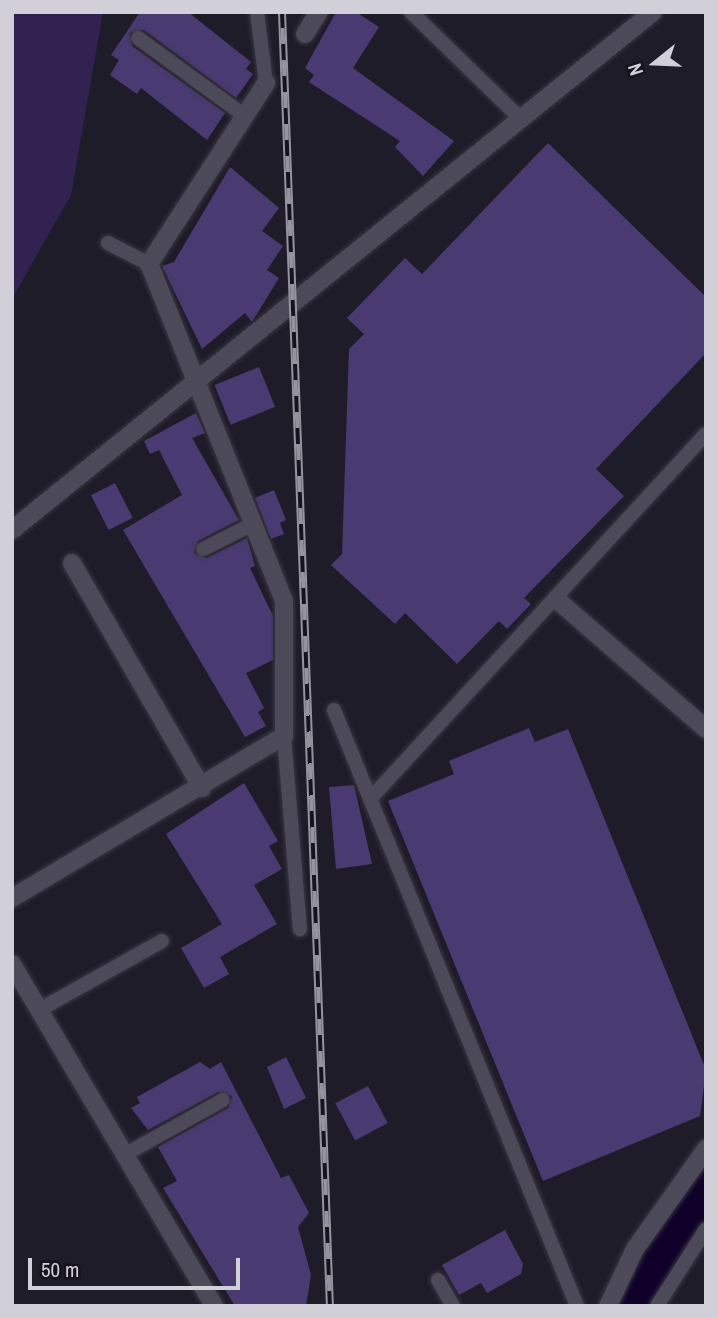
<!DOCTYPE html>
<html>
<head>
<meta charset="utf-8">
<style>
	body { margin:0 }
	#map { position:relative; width:718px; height:1318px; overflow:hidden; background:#1f1c29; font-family:"Archivo Narrow",sans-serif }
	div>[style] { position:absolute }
	.green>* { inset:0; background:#312252 }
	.river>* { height:51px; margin:-25.5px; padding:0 25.5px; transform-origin:25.5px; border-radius:25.5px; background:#0f002a }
	.building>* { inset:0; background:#4a3a72; transform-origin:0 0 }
	.roads { filter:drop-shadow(0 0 2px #393742) drop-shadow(0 0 2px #393742) }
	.service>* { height:14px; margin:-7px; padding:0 7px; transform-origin:7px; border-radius:7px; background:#4c4958 }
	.minor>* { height:18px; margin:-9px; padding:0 9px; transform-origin:9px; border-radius:9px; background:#4c4958 }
	.rail>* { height:8px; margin-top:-4px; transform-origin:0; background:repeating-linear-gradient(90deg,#16131f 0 16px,#95949e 0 32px); box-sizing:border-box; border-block:2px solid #95949e }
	span { translate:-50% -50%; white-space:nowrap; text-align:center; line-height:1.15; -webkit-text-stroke:7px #16131f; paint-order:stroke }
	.frame { position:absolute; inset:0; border:14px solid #d1d0d9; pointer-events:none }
	.north { position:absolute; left:620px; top:28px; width:70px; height:70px; -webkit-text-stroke:5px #16131f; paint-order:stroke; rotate:252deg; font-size:19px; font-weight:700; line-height:28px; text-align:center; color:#d1d0d9 }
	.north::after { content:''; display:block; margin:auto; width:24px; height:32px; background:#d1d0d9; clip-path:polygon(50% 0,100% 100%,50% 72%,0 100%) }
	.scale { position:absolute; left:28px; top:1258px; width:212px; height:32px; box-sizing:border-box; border:4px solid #d1d0d9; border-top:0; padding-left:9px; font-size:21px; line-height:24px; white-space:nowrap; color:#d1d0d9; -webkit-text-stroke:5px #16131f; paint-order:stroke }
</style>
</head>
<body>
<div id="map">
	<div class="green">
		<i style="clip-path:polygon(12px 12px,103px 12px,71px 195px,12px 299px)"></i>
	</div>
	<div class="river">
		<i style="left:629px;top:1306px;width:141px;rotate:-56.9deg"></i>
	</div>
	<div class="building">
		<i style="clip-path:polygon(140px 12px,188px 12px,251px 62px,246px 69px,253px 74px,236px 98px,144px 30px,130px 33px,132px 46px,225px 113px,207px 140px,141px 88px,137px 94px,110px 75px,119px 60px,111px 55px)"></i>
		<i style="clip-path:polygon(336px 12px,356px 12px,379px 27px,353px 68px,454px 141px,423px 176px,395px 147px,400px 141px,309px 82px,314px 75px,305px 68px)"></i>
		<i style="clip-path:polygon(548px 143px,706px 297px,706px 353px,596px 469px,624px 496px,524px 598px,531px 604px,507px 629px,499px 621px,457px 664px,405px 613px,395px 624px,331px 565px,342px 554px,349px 349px,364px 334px,347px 318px,405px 258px,422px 274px)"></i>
		<i style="clip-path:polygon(230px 167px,279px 208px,262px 231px,283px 246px,267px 270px,279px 278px,252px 322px,245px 313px,202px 349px,162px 266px,174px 262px)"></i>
		<i style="left:259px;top:367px;width:43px;height:48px;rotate:68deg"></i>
		<i style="clip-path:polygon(196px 413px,205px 433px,192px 438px,239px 520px,198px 541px,194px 553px,207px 558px,247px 538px,255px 566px,250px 568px,273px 616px,273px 660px,246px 673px,264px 708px,258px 712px,266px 726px,245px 737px,123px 530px,182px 495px,159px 450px,150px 454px,144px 441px)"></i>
		<i style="left:115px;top:483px;width:39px;height:27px;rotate:63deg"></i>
		<i style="clip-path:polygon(274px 490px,286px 520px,280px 523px,284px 534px,271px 539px,255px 498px)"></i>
		<i style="clip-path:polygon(529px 728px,535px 742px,568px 729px,706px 1070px,700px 1116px,543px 1181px,388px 801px,454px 774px,449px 761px)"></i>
		<i style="clip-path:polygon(244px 783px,278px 841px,269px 846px,282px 869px,254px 885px,277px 924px,220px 957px,229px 974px,204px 988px,181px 948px,222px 924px,166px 834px)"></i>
		<i style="clip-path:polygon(354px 785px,372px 864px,336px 869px,329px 787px)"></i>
		<i style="clip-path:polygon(286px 1057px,306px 1098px,284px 1109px,267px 1067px)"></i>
		<i style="clip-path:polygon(200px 1062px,210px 1069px,221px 1062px,281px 1178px,289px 1175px,309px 1213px,298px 1227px,311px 1275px,306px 1306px,235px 1306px,163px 1188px,177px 1181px,158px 1147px,228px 1108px,232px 1096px,218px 1092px,148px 1130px,131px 1108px,140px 1103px,137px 1097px)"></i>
		<i style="left:368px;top:1086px;width:42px;height:37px;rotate:62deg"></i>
		<i style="clip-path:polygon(505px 1230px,523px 1264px,521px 1274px,487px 1293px,481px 1283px,459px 1295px,442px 1265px)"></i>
	</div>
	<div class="roads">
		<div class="service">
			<i style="left:257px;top:12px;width:72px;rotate:82.8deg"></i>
			<i style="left:411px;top:12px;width:151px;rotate:44.2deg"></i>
			<i style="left:138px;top:38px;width:132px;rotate:36.1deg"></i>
			<i style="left:108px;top:243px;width:46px;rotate:27.1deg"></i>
			<i style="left:203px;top:549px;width:56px;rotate:-26.6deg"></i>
			<i style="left:334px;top:710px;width:644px;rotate:67.82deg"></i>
			<i style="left:284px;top:736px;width:194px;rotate:85.3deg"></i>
			<i style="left:370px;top:799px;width:496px;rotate:-47.4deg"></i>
			<i style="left:39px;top:1010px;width:141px;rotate:-29.3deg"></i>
			<i style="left:124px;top:1155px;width:113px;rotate:-29.1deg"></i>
			<i style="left:438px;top:1280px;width:30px;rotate:60deg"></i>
			<i style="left:657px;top:1306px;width:91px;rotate:-57.5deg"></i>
		</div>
		<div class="minor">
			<i style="left:305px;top:34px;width:26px;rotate:-58deg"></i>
			<i style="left:12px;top:530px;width:824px;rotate:-38.94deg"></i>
			<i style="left:72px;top:563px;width:260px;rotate:60deg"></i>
			<i style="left:556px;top:599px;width:198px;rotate:40.9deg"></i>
			<i style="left:12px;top:898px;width:317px;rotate:-30.8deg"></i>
			<i style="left:284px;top:736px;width:135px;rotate:-90deg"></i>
			<i style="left:284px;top:601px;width:363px;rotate:-111.8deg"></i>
			<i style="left:149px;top:264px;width:216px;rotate:-57.1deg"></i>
			<i style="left:12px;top:964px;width:397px;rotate:59.4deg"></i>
			<i style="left:608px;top:1306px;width:63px;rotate:-64.7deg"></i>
			<i style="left:635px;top:1249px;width:123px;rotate:-54.6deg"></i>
		</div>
	</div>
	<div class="rail">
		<i style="left:282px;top:12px;width:1295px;rotate:87.88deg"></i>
	</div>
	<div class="frame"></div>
	<div class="north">N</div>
	<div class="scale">50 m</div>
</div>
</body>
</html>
